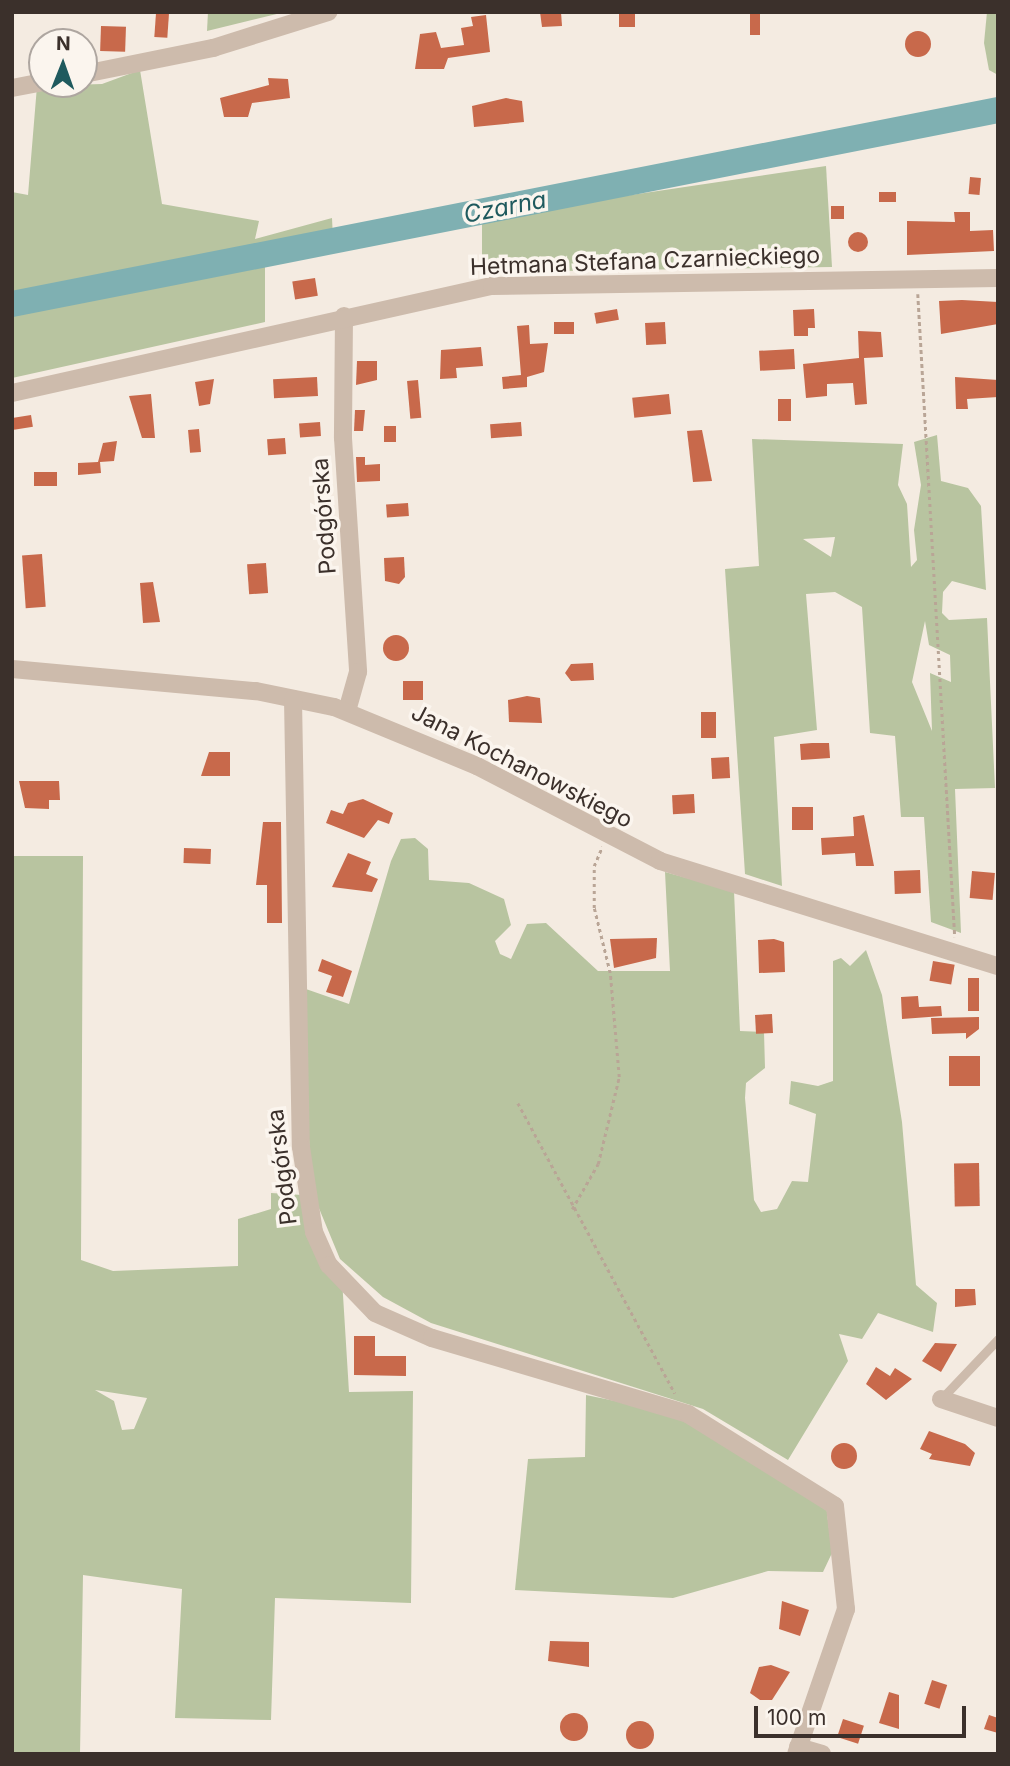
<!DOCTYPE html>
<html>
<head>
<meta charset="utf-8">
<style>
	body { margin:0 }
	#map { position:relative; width:1010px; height:1766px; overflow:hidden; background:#f4ebe1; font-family:Inter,sans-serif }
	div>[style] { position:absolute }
	.green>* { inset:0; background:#b8c4a0 }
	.river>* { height:26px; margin:-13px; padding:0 13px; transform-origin:13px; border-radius:13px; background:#7fb0b2 }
	.building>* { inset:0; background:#c8694b; transform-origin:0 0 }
	.round { border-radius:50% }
	.path>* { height:2.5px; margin-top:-1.25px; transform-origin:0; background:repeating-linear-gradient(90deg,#b9a596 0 3.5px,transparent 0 7px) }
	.service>* { height:9px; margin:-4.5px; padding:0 4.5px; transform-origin:4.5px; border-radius:4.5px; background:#cdbbac }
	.minor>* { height:18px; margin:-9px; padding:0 9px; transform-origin:9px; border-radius:9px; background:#cdbbac }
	span { translate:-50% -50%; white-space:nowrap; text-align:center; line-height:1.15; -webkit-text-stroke:7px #fbf5ee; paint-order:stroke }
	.street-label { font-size:23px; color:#3b302b }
	.water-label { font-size:24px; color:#1f5a5e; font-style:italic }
	.frame { position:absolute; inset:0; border:14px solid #3b302b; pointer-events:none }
	.north { position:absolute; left:28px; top:28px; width:70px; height:70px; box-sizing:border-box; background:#fbf5ee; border:2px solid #aea6a0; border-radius:50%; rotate:1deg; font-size:19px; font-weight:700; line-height:28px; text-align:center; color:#3b302b }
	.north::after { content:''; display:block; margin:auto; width:24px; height:32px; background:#1f5a5e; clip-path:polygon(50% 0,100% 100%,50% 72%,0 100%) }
	.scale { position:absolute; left:754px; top:1706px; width:212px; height:32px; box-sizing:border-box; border:4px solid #3b302b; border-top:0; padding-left:9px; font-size:21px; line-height:24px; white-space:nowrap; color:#3b302b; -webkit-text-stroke:5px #fbf5ee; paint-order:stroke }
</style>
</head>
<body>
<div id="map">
	<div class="green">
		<i style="clip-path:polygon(208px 12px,285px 12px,207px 31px)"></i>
		<i style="clip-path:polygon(987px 12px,998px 12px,998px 75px,989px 70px,984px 43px)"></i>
		<i style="clip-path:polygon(140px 70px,162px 204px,259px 221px,255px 239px,332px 218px,333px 239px,12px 299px,12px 192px,28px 195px,37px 86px,102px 84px)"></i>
		<i style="clip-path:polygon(826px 166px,832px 267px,482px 272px,482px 217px)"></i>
		<i style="clip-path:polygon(265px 259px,265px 322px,12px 378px,12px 308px)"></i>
		<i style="clip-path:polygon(evenodd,937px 435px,941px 481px,968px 488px,981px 506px,986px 590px,952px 581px,943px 592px,942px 613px,949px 620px,987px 618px,995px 788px,955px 789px,961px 933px,931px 922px,924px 817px,901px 817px,895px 736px,870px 733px,862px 607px,835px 592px,806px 594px,817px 730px,774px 737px,782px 886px,745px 874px,725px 569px,759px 566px,752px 439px,903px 444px,898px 485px,907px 504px,911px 567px,917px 560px,914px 530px,921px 485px,914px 442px,937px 435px,835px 537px,831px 557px,803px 539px,835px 537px,937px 435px,925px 621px,929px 645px,950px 655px,951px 682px,930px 673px,932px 731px,912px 682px,925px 621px)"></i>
		<i style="clip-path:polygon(415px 838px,428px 849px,429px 880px,469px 883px,504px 899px,511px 925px,495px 941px,500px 954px,511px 959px,527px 924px,546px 923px,598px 971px,670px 971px,665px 872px,734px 891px,740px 1031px,764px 1032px,765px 1068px,746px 1083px,745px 1098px,754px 1200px,761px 1212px,777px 1209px,792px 1181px,808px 1182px,816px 1114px,789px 1104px,791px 1081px,818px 1086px,833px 1081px,833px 961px,841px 958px,850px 966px,866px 950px,882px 995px,902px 1122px,916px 1285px,937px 1303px,933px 1332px,878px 1313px,862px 1339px,839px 1334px,848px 1361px,788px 1460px,703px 1409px,431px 1323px,383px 1297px,340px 1259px,311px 1189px,303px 988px,349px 1004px,391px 861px,401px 839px)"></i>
		<i style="clip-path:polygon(evenodd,12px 856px,83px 856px,81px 1260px,113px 1271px,238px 1266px,238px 1219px,271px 1209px,271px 1193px,302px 1195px,342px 1279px,349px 1392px,413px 1391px,411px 1603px,275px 1598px,271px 1720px,175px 1718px,182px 1589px,83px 1575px,80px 1754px,12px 1754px,12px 856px,95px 1390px,147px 1398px,134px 1429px,122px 1430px,114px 1401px,95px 1390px)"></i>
		<i style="clip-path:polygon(586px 1395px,698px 1418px,825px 1496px,832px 1553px,823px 1572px,768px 1571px,673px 1598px,515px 1590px,528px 1459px,585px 1457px)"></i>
	</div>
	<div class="river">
		<i style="left:12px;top:304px;width:1005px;rotate:-11.13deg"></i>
	</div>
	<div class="building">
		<i style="clip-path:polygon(540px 12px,561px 12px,562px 26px,542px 27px)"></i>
		<i style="left:619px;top:12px;width:16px;height:15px"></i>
		<i style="left:750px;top:12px;width:10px;height:23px"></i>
		<i style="left:156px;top:13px;width:13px;height:24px;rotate:4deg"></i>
		<i style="clip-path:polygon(486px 15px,490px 52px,448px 58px,444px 69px,415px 69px,420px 34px,436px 32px,441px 48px,464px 45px,461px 28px,473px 26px,471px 17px)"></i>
		<i style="left:101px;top:26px;width:25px;height:25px;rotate:2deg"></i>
		<i class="round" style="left:905px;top:31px;width:26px;height:26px"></i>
		<i style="clip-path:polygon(268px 78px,288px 79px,290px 98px,252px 103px,248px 117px,224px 117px,220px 98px,269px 85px)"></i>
		<i style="clip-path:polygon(506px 98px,522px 101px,524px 122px,474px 127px,472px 106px)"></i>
		<i style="left:970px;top:177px;width:11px;height:17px;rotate:5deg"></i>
		<i style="left:879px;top:192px;width:17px;height:10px"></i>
		<i style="left:831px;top:206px;width:13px;height:13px"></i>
		<i style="clip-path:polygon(954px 212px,970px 212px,970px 231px,993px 230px,994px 251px,907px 255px,907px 221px,955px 222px)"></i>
		<i class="round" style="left:848px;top:232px;width:20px;height:20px"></i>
		<i style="left:315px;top:278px;width:18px;height:23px;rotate:81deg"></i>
		<i style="clip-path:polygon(962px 300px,998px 302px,998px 324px,941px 334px,939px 301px)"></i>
		<i style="left:617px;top:309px;width:11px;height:23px;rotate:80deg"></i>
		<i style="clip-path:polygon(814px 309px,815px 328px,808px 328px,808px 336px,794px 336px,793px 310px)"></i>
		<i style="left:574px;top:322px;width:12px;height:20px;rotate:90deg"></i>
		<i style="left:665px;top:322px;width:22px;height:20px;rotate:87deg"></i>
		<i style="clip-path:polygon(529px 325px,530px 344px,548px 343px,544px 372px,527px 377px,527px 387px,503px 389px,502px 377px,521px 375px,517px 326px)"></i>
		<i style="clip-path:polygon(858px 331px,881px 332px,883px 357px,864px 358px,867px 404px,855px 405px,853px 383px,827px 384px,827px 396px,806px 398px,803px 364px,859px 358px)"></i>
		<i style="clip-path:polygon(481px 347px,483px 366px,456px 368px,457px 378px,440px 379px,441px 350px)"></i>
		<i style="left:794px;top:349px;width:20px;height:35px;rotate:87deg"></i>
		<i style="clip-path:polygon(357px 361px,377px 361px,377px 380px,356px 385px)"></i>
		<i style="left:317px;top:377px;width:19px;height:44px;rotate:87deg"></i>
		<i style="clip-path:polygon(955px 377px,998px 380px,998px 397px,967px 399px,968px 409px,956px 409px)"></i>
		<i style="clip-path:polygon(214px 379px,210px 404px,199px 406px,195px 382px)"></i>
		<i style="left:418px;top:380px;width:38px;height:11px;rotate:85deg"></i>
		<i style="clip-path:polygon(151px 394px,155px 438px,142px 438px,129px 396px)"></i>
		<i style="left:669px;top:394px;width:20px;height:37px;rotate:84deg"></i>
		<i style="left:778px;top:399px;width:13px;height:22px"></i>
		<i style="clip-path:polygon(355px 410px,365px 410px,363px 431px,354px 431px)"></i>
		<i style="left:31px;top:415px;width:12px;height:19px;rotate:81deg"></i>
		<i style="left:320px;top:422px;width:14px;height:21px;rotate:86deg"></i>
		<i style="left:521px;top:422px;width:14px;height:31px;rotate:86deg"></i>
		<i style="left:384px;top:426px;width:12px;height:16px"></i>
		<i style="left:199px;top:429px;width:23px;height:11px;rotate:85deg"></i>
		<i style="clip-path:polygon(702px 430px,712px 481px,693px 482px,687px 431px)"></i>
		<i style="left:285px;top:438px;width:16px;height:18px;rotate:86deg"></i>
		<i style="clip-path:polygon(117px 441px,114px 461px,100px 462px,101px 473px,78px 475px,78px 463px,98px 462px,103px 443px)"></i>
		<i style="clip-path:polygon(356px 457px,365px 457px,365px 465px,380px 464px,380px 481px,357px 482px)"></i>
		<i style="left:34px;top:472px;width:23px;height:14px"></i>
		<i style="left:408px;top:503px;width:13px;height:22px;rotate:86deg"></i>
		<i style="left:42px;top:554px;width:53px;height:20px;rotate:86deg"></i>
		<i style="clip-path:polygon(404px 557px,405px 577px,399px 584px,385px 581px,384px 558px)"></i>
		<i style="left:266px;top:563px;width:30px;height:19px;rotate:86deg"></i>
		<i style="clip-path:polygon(153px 582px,160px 622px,143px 623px,140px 583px)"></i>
		<i class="round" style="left:383px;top:635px;width:26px;height:26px"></i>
		<i style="clip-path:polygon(593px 663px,594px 680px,571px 681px,565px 673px,571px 664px)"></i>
		<i style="left:403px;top:681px;width:20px;height:19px"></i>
		<i style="clip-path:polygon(527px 696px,540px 698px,542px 723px,509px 722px,508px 700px)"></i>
		<i style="left:701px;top:712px;width:15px;height:26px"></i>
		<i style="clip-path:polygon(812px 743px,829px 743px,830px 758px,801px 760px,800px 744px)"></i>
		<i style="clip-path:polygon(209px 752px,230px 752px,230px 776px,201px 776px)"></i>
		<i style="left:729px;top:757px;width:21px;height:18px;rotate:87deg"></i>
		<i style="clip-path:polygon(19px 781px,59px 781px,60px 800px,49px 800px,49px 809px,25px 808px)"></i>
		<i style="left:694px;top:794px;width:19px;height:22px;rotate:87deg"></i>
		<i style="clip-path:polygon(363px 799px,393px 813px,389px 824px,378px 820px,364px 838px,326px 823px,331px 810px,343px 814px,348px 803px)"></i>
		<i style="left:792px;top:807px;width:21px;height:23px"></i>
		<i style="clip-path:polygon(864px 815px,874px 866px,856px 866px,855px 853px,822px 855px,821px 838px,854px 836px,853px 817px)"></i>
		<i style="clip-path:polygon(263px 822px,281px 822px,282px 923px,267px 923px,267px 885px,256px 885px)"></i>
		<i style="left:184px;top:848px;width:27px;height:15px;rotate:2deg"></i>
		<i style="clip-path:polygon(348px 853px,371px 862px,366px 874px,378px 879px,372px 892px,332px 887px)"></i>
		<i style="left:920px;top:870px;width:23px;height:26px;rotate:88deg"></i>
		<i style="left:972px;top:871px;width:23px;height:27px;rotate:5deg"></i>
		<i style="clip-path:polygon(657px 938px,656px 958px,614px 968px,610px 939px)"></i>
		<i style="clip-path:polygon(774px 939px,784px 942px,785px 972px,759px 973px,758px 940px)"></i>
		<i style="clip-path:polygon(322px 959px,352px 971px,343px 997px,326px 992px,332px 976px,318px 971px)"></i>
		<i style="left:933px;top:961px;width:22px;height:20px;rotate:10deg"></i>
		<i style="left:968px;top:978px;width:11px;height:33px"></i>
		<i style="clip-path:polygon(918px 996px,919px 1007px,941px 1006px,942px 1016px,902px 1019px,901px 997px)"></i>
		<i style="left:772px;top:1014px;width:19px;height:17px;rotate:87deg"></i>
		<i style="clip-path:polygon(979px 1017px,979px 1029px,966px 1039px,966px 1033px,932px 1034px,931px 1018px)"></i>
		<i style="left:949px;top:1056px;width:31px;height:30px"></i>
		<i style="left:979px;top:1163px;width:43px;height:25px;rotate:89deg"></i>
		<i style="clip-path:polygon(955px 1289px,975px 1289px,976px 1305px,955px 1307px)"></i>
		<i style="clip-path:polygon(354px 1336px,375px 1336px,375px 1356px,406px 1356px,406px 1376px,354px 1375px)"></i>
		<i style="clip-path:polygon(935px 1343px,957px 1344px,941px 1372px,922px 1361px)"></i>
		<i style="clip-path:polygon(876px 1367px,890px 1376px,895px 1368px,912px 1379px,886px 1400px,866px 1384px)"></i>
		<i style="clip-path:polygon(929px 1431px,965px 1444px,975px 1453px,970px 1466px,929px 1459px,932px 1454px,920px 1449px)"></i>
		<i class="round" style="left:831px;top:1443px;width:26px;height:26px"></i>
		<i style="clip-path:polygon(782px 1601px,809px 1610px,800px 1636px,779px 1629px)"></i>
		<i style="clip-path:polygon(550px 1641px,589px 1642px,589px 1667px,548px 1661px)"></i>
		<i style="clip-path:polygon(771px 1665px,790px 1672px,772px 1700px,760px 1700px,750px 1693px,759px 1667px)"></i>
		<i style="left:932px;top:1680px;width:16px;height:25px;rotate:18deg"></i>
		<i style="clip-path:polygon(889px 1692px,899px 1695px,899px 1729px,879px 1723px)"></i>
		<i class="round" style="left:560px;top:1713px;width:28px;height:28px"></i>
		<i style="clip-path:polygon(989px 1715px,998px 1718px,998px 1733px,984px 1729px)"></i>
		<i style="left:843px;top:1719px;width:22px;height:19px;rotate:18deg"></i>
		<i class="round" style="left:626px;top:1721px;width:28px;height:28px"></i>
	</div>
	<div class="path">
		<i style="left:918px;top:294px;width:644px;rotate:86.71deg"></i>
		<i style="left:518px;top:1103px;width:330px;rotate:61.6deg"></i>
		<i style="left:572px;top:1209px;width:52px;rotate:-60deg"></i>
		<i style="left:598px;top:1164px;width:89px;rotate:-76.4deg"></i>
		<i style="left:619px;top:1077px;width:104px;rotate:-94.9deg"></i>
		<i style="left:610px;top:973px;width:67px;rotate:-103.8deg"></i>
		<i style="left:594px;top:908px;width:42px;rotate:-90deg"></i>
		<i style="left:594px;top:866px;width:21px;rotate:-67deg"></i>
	</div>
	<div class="service">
		<i style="left:941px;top:1399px;width:83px;rotate:-46.5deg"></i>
	</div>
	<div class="minor">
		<i style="left:84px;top:74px;width:132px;rotate:-11.4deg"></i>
		<i style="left:213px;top:48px;width:121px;rotate:-17.4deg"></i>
		<i style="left:12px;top:88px;width:31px;rotate:-11deg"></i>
		<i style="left:344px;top:316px;width:122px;rotate:90.5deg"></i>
		<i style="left:343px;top:438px;width:234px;rotate:86.3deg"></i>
		<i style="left:358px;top:672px;width:41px;rotate:105.8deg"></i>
		<i style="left:12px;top:393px;width:492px;rotate:-12.6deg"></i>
		<i style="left:492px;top:286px;width:506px;rotate:-0.91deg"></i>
		<i style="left:12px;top:669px;width:245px;rotate:5.2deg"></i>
		<i style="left:256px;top:691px;width:80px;rotate:11.6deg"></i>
		<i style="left:334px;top:707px;width:155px;rotate:22.4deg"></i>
		<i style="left:477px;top:766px;width:206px;rotate:27.4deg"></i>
		<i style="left:660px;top:861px;width:354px;rotate:17.3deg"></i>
		<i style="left:293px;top:699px;width:448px;rotate:89deg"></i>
		<i style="left:301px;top:1147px;width:86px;rotate:81.3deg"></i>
		<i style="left:314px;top:1232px;width:36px;rotate:66deg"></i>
		<i style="left:329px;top:1265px;width:66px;rotate:46.2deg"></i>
		<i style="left:375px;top:1313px;width:62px;rotate:23.7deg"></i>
		<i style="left:432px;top:1338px;width:267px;rotate:16.5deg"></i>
		<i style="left:688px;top:1414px;width:173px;rotate:32deg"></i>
		<i style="left:835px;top:1506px;width:104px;rotate:83.9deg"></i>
		<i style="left:846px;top:1609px;width:153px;rotate:109deg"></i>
		<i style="left:941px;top:1399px;width:60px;rotate:18.4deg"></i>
		<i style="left:798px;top:1747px;width:25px;rotate:16deg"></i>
	</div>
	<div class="street-label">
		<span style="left:645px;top:261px;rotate:-2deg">Hetmana Stefana Czarnieckiego</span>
		<span style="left:324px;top:516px;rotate:-94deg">Podgórska</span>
		<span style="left:522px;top:766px;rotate:27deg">Jana Kochanowskiego</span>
		<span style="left:282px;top:1167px;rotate:-97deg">Podgórska</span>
	</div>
	<div class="water-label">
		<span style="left:505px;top:207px;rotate:-11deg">Czarna</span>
	</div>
	<div class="frame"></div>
	<div class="north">N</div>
	<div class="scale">100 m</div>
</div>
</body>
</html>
